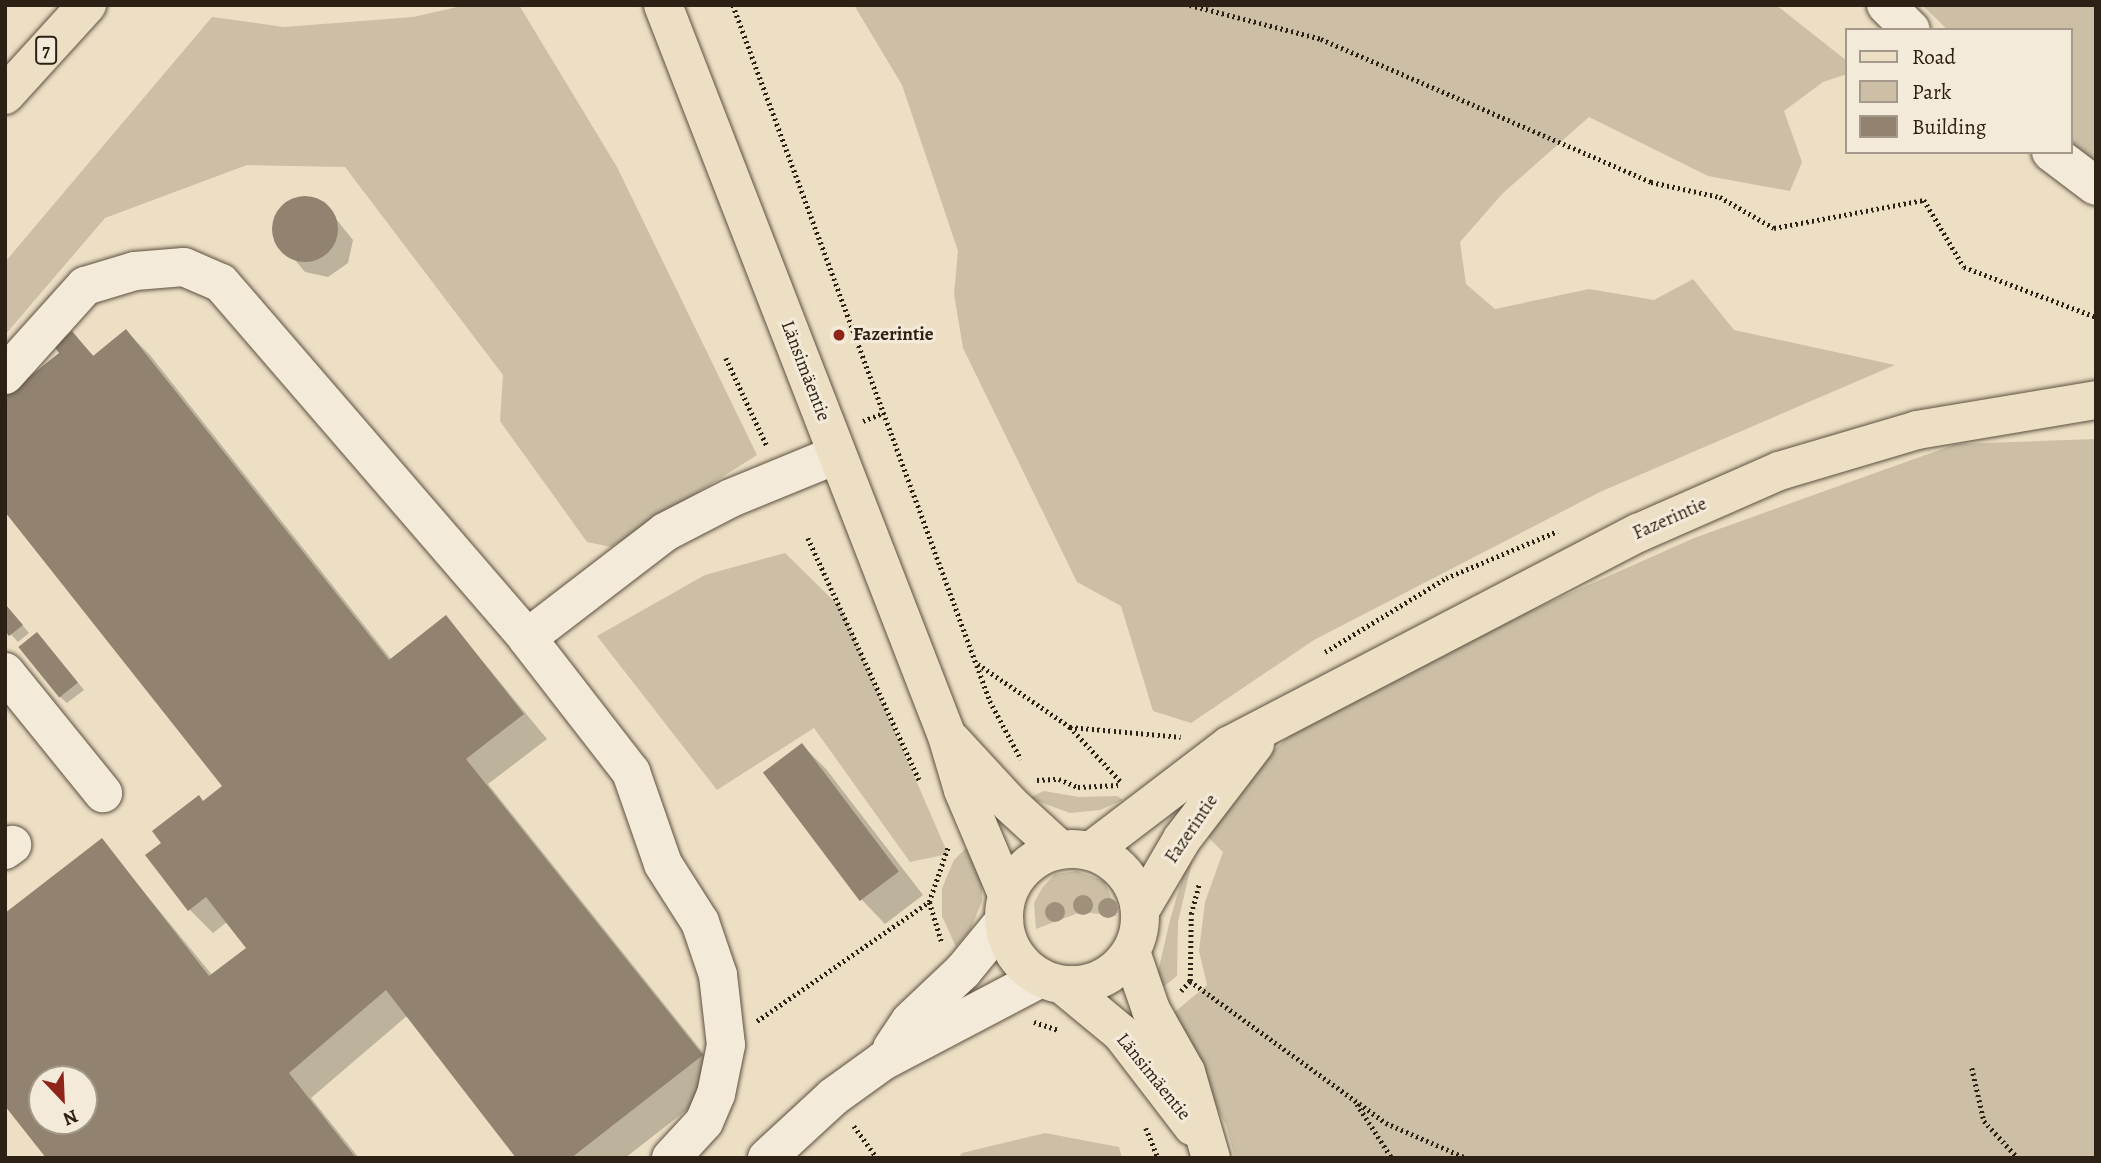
<!DOCTYPE html>
<html>
<head>
<meta charset="utf-8">
<style>
	body { margin:0 }
	#map { position:relative; width:2101px; height:1163px; overflow:hidden; background:#eddfc4; font-family:Alegreya,serif }
	div>[style] { position:absolute }
	.green>* { inset:0; background:#ccbfa6 }
	.shadow>* { inset:0; background:#0003 }
	.building>* { inset:0; background:#918370; transform-origin:0 0 }
	.round { border-radius:50% }
	.path>* { height:4.5px; margin-top:-2.25px; transform-origin:0; background:repeating-linear-gradient(90deg,#2d2014 0 2px,transparent 0 5.5px) }
	.roads { filter:drop-shadow(0 0 2px #5d5040) drop-shadow(0 0 2px #5d5040) }
	.minor>* { height:38px; margin:-19px; padding:0 19px; transform-origin:19px; border-radius:19px; background:#f3ead9 }
	.major>* { height:38px; margin:-19px; padding:0 19px; transform-origin:19px; border-radius:19px; background:#eddfc4 }
	.major>.ring { margin:-19px; padding:0; box-sizing:content-box; background:none; border:38px solid #eddfc4; border-radius:50% }
	.highway>* { height:38px; margin:-19px; padding:0 19px; transform-origin:19px; border-radius:19px; background:#eddfc4 }
	.trees>* { width:20px; height:20px; margin:-10px; border-radius:50%; background:#9e907b }
	.dots>* { width:19px; height:19px; translate:-50% -50%; box-sizing:border-box; border:4px solid #f3ead9; border-radius:50% }
	span { translate:-50% -50%; white-space:nowrap; text-align:center; line-height:1.15; -webkit-text-stroke:6px #f3ead9; paint-order:stroke }
	.shield-label span { padding:2px 5px; background:#f3ead9; border:2px solid; border-radius:5px; -webkit-text-stroke-width:0 }
	.shield-label { font-size:18px; color:#2d2014; font-weight:700 }
	.poi-label { font-size:19px; color:#2d2014; font-weight:700 }
	.left { translate:0 -50%; text-align:left }
	.street-label { font-size:19px; color:#2d2014 }
	.frame { position:absolute; inset:0; border:7px solid #2d2014; pointer-events:none }
	.legend { position:absolute; left:1845px; top:28px; width:228px; height:126px; box-sizing:border-box; background:#f3ead9; border:2px solid #a4998a; margin:0; padding:9px 12px; list-style:none; font-size:21px; color:#2d2014 }
	.legend li { display:flex; align-items:center; gap:14px; height:35px }
	.legend b { width:35px; border:2px solid #a4998a }
	.north { position:absolute; left:28px; top:1065px; width:70px; height:70px; box-sizing:border-box; background:#f3ead9; border:2px solid #a4998a; border-radius:50%; rotate:157deg; font-size:19px; font-weight:700; line-height:28px; text-align:center; color:#2d2014 }
	.north::after { content:''; display:block; margin:auto; width:24px; height:32px; background:#8f2418; clip-path:polygon(50% 0,100% 100%,50% 72%,0 100%) }
</style>
</head>
<body>
<div id="map">
	<div class="green">
		<i style="clip-path:polygon(466px 5px,519px 5px,617px 167px,757px 455px,611px 547px,587px 542px,500px 421px,503px 375px,345px 167px,247px 165px,105px 218px,5px 335px,5px 262px,212px 17px,284px 27px,413px 17px)"></i>
		<i style="clip-path:polygon(854px 5px,1776px 5px,1847px 61px,1847px 74px,1823px 82px,1784px 111px,1802px 162px,1790px 191px,1708px 176px,1589px 117px,1503px 193px,1460px 242px,1466px 284px,1495px 309px,1589px 289px,1654px 300px,1693px 279px,1734px 330px,1895px 365px,1600px 492px,1314px 640px,1191px 723px,1153px 711px,1121px 606px,1077px 582px,963px 348px,954px 294px,958px 251px,902px 85px)"></i>
		<i style="clip-path:polygon(1922px 5px,2096px 5px,2096px 162px,2071px 142px,2071px 30px,1948px 30px)"></i>
		<i style="clip-path:polygon(2096px 439px,2096px 1158px,1235px 1158px,1226px 1125px,1170px 1016px,1207px 985px,1199px 951px,1205px 902px,1223px 852px,1202px 831px,1238px 784px,1289px 736px,1472px 637px,1694px 538px,1956px 444px)"></i>
		<i style="clip-path:polygon(785px 553px,841px 608px,948px 854px,910px 862px,814px 728px,717px 790px,597px 636px,705px 575px)"></i>
		<i style="clip-path:polygon(1044px 791px,1079px 797px,1117px 796px,1123px 800px,1100px 810px,1070px 813px,1029px 798px)"></i>
		<i style="clip-path:polygon(966px 848px,982px 883px,982px 901px,971px 929px,956px 947px,942px 916px,942px 888px,954px 860px)"></i>
		<i style="clip-path:polygon(1192px 862px,1178px 922px,1177px 976px,1162px 988px,1158px 972px,1170px 920px,1186px 865px)"></i>
		<i style="clip-path:polygon(1077px 871px,1104px 881px,1116px 908px,1116px 916px,1081px 912px,1036px 929px,1034px 903px,1042px 888px,1055px 874px)"></i>
		<i style="clip-path:polygon(1045px 1133px,1119px 1147px,1122px 1158px,958px 1158px,962px 1153px)"></i>
	</div>
	<div class="shadow">
		<i style="clip-path:polygon(299px 198px,323px 203px,353px 240px,348px 263px,328px 277px,305px 272px,274px 235px,279px 212px)"></i>
		<i style="clip-path:polygon(evenodd,126px 331px,150px 355px,391px 659px,446px 617px,547px 739px,488px 784px,725px 1080px,625px 1158px,519px 1158px,408px 1015px,311px 1098px,359px 1158px,49px 1158px,5px 1103px,102px 841px,213px 976px,248px 949px,227px 922px,213px 933px,190px 910px,163px 843px,224px 786px,62px 353px,72px 334px,95px 357px,126px 331px,42px 1079px,84px 1079px,84px 1121px,42px 1121px,42px 1079px)"></i>
		<i style="clip-path:polygon(5px 604px,29px 633px,18px 642px,5px 628px)"></i>
		<i style="clip-path:polygon(44px 641px,84px 690px,67px 703px,59px 696px)"></i>
		<i style="clip-path:polygon(802px 745px,826px 769px,923px 895px,885px 924px,862px 900px,765px 773px)"></i>
	</div>
	<div class="building">
		<i class="round" style="left:272px;top:196px;width:66px;height:66px"></i>
		<i style="clip-path:polygon(evenodd,126px 329px,389px 660px,446px 615px,524px 714px,466px 759px,703px 1055px,571px 1158px,516px 1158px,386px 990px,289px 1073px,356px 1158px,46px 1158px,5px 1106px,5px 913px,102px 838px,209px 976px,246px 948px,206px 897px,188px 911px,145px 855px,161px 843px,152px 831px,199px 795px,203px 801px,222px 786px,5px 512px,5px 396px,59px 353px,54px 346px,72px 331px,93px 356px,126px 329px,42px 1079px,84px 1079px,84px 1121px,42px 1121px,42px 1079px)"></i>
		<i style="clip-path:polygon(5px 604px,23px 625px,9px 636px,5px 631px)"></i>
		<i style="left:37px;top:632px;width:65px;height:24px;rotate:51deg"></i>
		<i style="left:802px;top:743px;width:161px;height:49px;rotate:53deg"></i>
	</div>
	<div class="path">
		<i style="left:733px;top:5px;width:742px;rotate:69.73deg"></i>
		<i style="left:990px;top:701px;width:66px;rotate:61.9deg"></i>
		<i style="left:1190px;top:5px;width:135px;rotate:14.5deg"></i>
		<i style="left:1321px;top:39px;width:360px;rotate:23.4deg"></i>
		<i style="left:1651px;top:182px;width:71px;rotate:12.3deg"></i>
		<i style="left:1720px;top:197px;width:62px;rotate:29.9deg"></i>
		<i style="left:1774px;top:228px;width:153px;rotate:-10.6deg"></i>
		<i style="left:1924px;top:200px;width:78px;rotate:59.2deg"></i>
		<i style="left:1964px;top:267px;width:141px;rotate:20.7deg"></i>
		<i style="left:726px;top:358px;width:97px;rotate:65deg"></i>
		<i style="left:863px;top:421px;width:22px;rotate:-22deg"></i>
		<i style="left:808px;top:538px;width:268px;rotate:65.3deg"></i>
		<i style="left:1325px;top:652px;width:142px;rotate:-31.4deg"></i>
		<i style="left:1446px;top:578px;width:121px;rotate:-22.8deg"></i>
		<i style="left:978px;top:664px;width:112px;rotate:34.4deg"></i>
		<i style="left:1070px;top:727px;width:111px;rotate:5.1deg"></i>
		<i style="left:1070px;top:727px;width:76px;rotate:47.1deg"></i>
		<i style="left:1037px;top:780px;width:22px;rotate:-3deg"></i>
		<i style="left:1059px;top:779px;width:21px;rotate:23deg"></i>
		<i style="left:1078px;top:787px;width:40px;rotate:-2.9deg"></i>
		<i style="left:941px;top:941px;width:41px;rotate:-107.1deg"></i>
		<i style="left:929px;top:902px;width:58px;rotate:-70.9deg"></i>
		<i style="left:1190px;top:981px;width:242px;rotate:35.9deg"></i>
		<i style="left:1386px;top:1123px;width:87px;rotate:23.6deg"></i>
		<i style="left:1181px;top:991px;width:13px;rotate:-48deg"></i>
		<i style="left:1190px;top:981px;width:67px;rotate:-89.1deg"></i>
		<i style="left:1191px;top:914px;width:30px;rotate:-75deg"></i>
		<i style="left:757px;top:1021px;width:209px;rotate:-34.7deg"></i>
		<i style="left:1034px;top:1022px;width:26px;rotate:18deg"></i>
		<i style="left:1972px;top:1068px;width:54px;rotate:77.2deg"></i>
		<i style="left:1984px;top:1121px;width:50px;rotate:47.4deg"></i>
		<i style="left:1357px;top:1104px;width:64px;rotate:57.1deg"></i>
		<i style="left:854px;top:1126px;width:39px;rotate:54deg"></i>
		<i style="left:1146px;top:1128px;width:32px;rotate:68deg"></i>
	</div>
	<div class="roads">
		<div class="minor">
			<i style="left:1886px;top:5px;width:35px;rotate:45deg"></i>
			<i style="left:2051px;top:152px;width:56px;rotate:37.1deg"></i>
			<i style="left:5px;top:375px;width:120px;rotate:-48deg"></i>
			<i style="left:85px;top:286px;width:52px;rotate:-16.7deg"></i>
			<i style="left:135px;top:271px;width:49px;rotate:-4.7deg"></i>
			<i style="left:184px;top:267px;width:40px;rotate:23.4deg"></i>
			<i style="left:221px;top:283px;width:469px;rotate:49.2deg"></i>
			<i style="left:527px;top:638px;width:170px;rotate:52.2deg"></i>
			<i style="left:631px;top:772px;width:97px;rotate:70.8deg"></i>
			<i style="left:663px;top:864px;width:69px;rotate:57.5deg"></i>
			<i style="left:700px;top:922px;width:56px;rotate:71.2deg"></i>
			<i style="left:718px;top:975px;width:70px;rotate:83.5deg"></i>
			<i style="left:726px;top:1045px;width:50px;rotate:101.5deg"></i>
			<i style="left:716px;top:1094px;width:30px;rotate:113deg"></i>
			<i style="left:704px;top:1122px;width:49px;rotate:132.5deg"></i>
			<i style="left:527px;top:638px;width:174px;rotate:-37.5deg"></i>
			<i style="left:665px;top:532px;width:74px;rotate:-27.3deg"></i>
			<i style="left:731px;top:498px;width:113px;rotate:-22.3deg"></i>
			<i style="left:5px;top:672px;width:156px;rotate:51deg"></i>
			<i style="left:5px;top:850px;width:9px;rotate:-36deg"></i>
			<i style="left:892px;top:1048px;width:32px;rotate:-56deg"></i>
			<i style="left:910px;top:1021px;width:73px;rotate:-43.3deg"></i>
			<i style="left:963px;top:971px;width:65px;rotate:-50.6deg"></i>
			<i style="left:767px;top:1158px;width:90px;rotate:-42.7deg"></i>
			<i style="left:833px;top:1097px;width:62px;rotate:-35.8deg"></i>
			<i style="left:883px;top:1061px;width:178px;rotate:-27.7deg"></i>
		</div>
		<div class="major">
			<i style="left:663px;top:5px;width:784px;rotate:68.77deg"></i>
			<i style="left:947px;top:736px;width:56px;rotate:73.5deg"></i>
			<i style="left:963px;top:790px;width:113px;rotate:67.1deg"></i>
			<i style="left:951px;top:740px;width:87px;rotate:47.3deg"></i>
			<i style="left:1010px;top:804px;width:67px;rotate:42.6deg"></i>
			<i class="ring" style="left:1004px;top:849px;width:98px;height:98px"></i>
			<i style="left:1092px;top:850px;width:173px;rotate:-37.3deg"></i>
			<i style="left:1230px;top:745px;width:460px;rotate:-27.5deg"></i>
			<i style="left:1638px;top:533px;width:154px;rotate:-23.7deg"></i>
			<i style="left:1779px;top:471px;width:144px;rotate:-16.5deg"></i>
			<i style="left:1917px;top:430px;width:181px;rotate:-9.5deg"></i>
			<i style="left:1141px;top:909px;width:81px;rotate:-59.6deg"></i>
			<i style="left:1182px;top:839px;width:120px;rotate:-52.5deg"></i>
			<i style="left:1131px;top:952px;width:61px;rotate:71deg"></i>
			<i style="left:1151px;top:1010px;width:71px;rotate:60.6deg"></i>
			<i style="left:1186px;top:1072px;width:90px;rotate:73.8deg"></i>
			<i style="left:1063px;top:985px;width:75px;rotate:39.6deg"></i>
			<i style="left:1121px;top:1033px;width:118px;rotate:52.5deg"></i>
		</div>
		<div class="highway">
			<i style="left:5px;top:95px;width:122px;rotate:-47.7deg"></i>
		</div>
	</div>
	<div class="trees">
		<i style="left:1083px;top:905px"></i>
		<i style="left:1108px;top:908px"></i>
		<i style="left:1055px;top:912px"></i>
	</div>
	<div class="dots">
		<i style="left:839px;top:335px;background:#8f2418"></i>
	</div>
	<div class="shield-label">
		<span style="left:46px;top:50px">7</span>
	</div>
	<div class="poi-label">
		<span class="left" style="left:853px;top:335px">Fazerintie</span>
	</div>
	<div class="street-label">
		<span style="left:805px;top:371px;rotate:69deg">Länsimäentie</span>
		<span style="left:1670px;top:519px;rotate:-24deg">Fazerintie</span>
		<span style="left:1192px;top:829px;rotate:-56deg">Fazerintie</span>
		<span style="left:1153px;top:1077px;rotate:51deg">Länsimäentie</span>
	</div>
	<div class="frame"></div>
	<ul class="legend">
	<li><b style="height:9px;background:#eddfc4"></b>Road</li>
	<li><b style="height:19px;background:#ccbfa6"></b>Park</li>
	<li><b style="height:19px;background:#918370"></b>Building</li>
	</ul>
	<div class="north">N</div>
</div>
</body>
</html>
